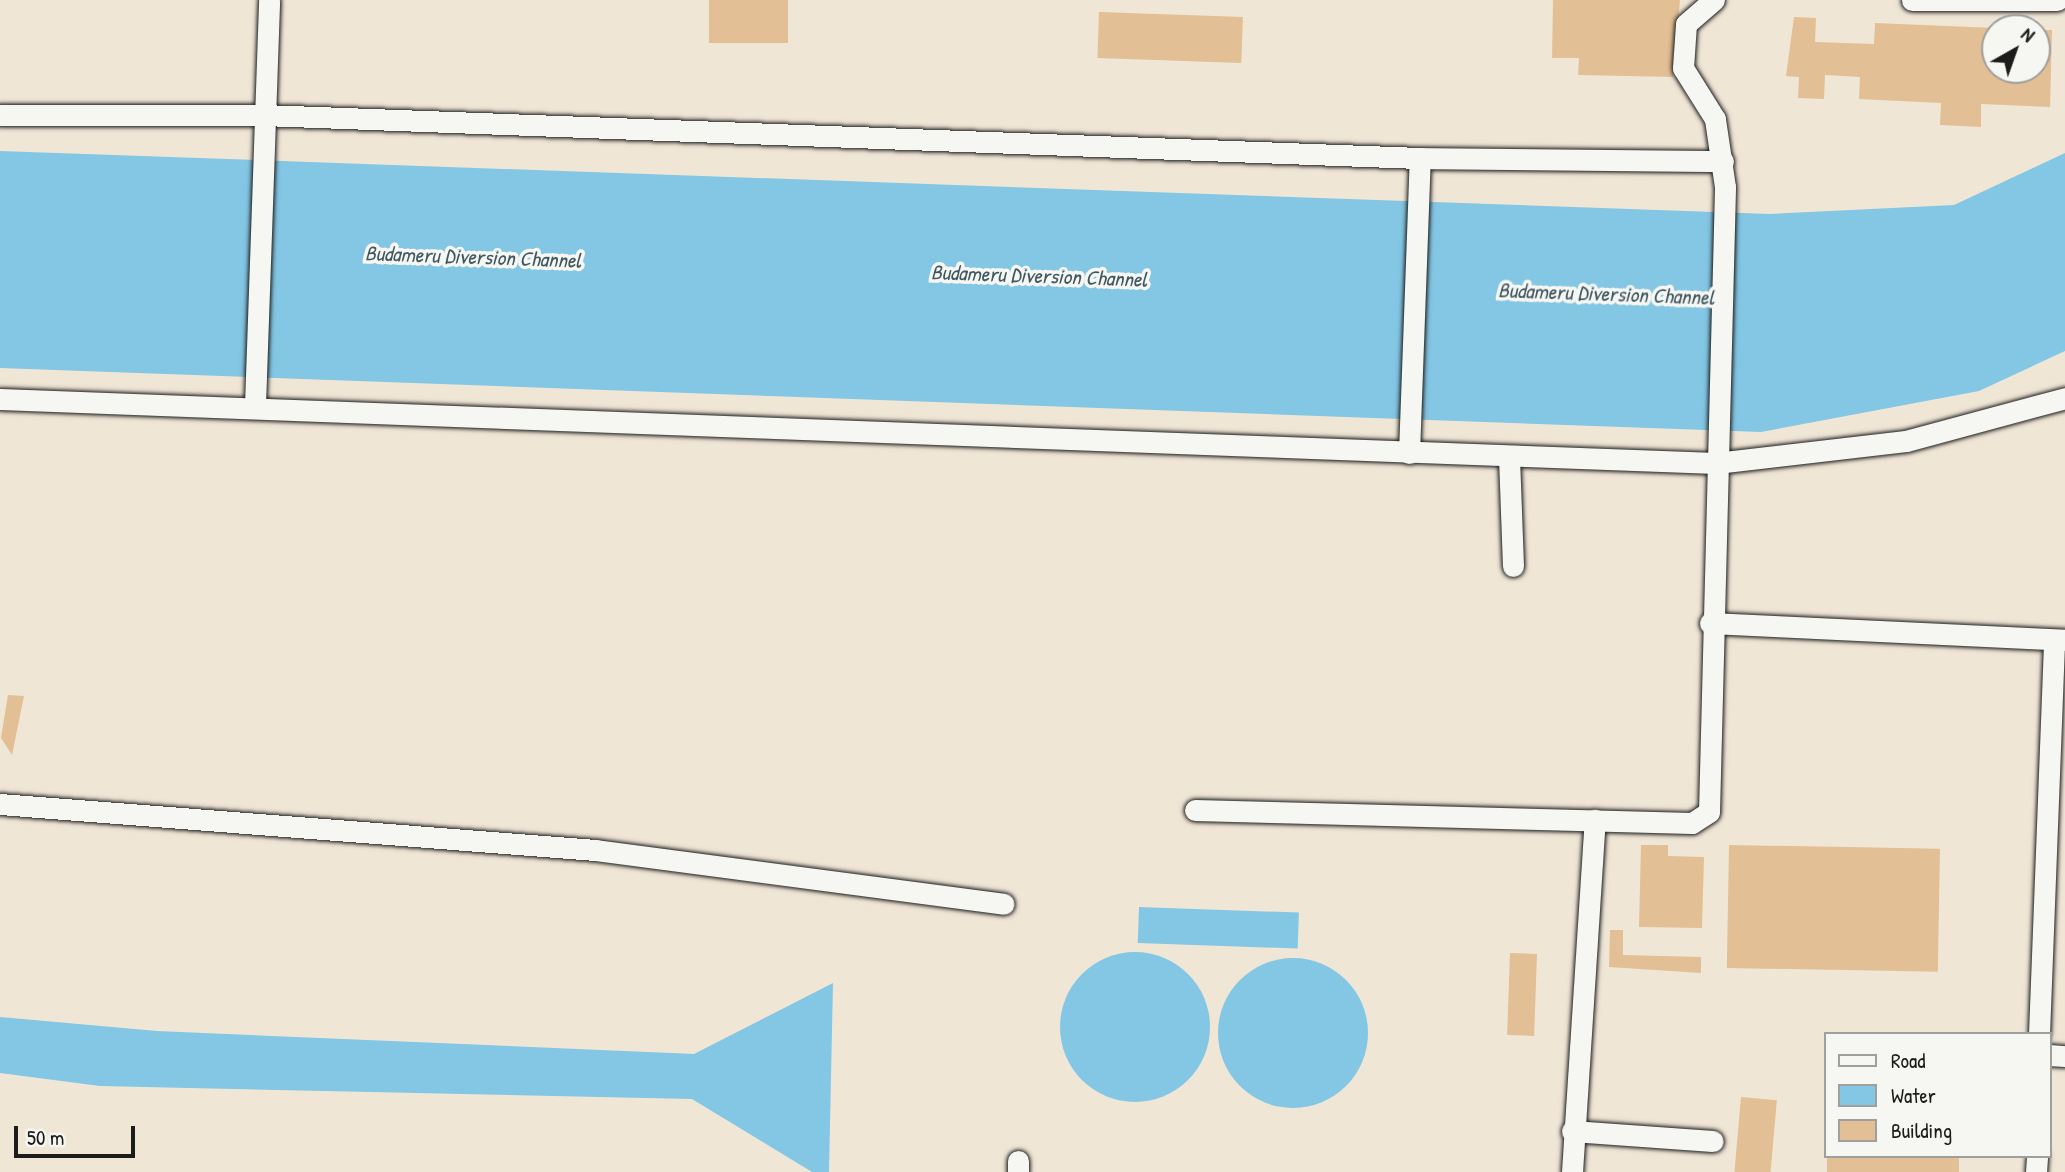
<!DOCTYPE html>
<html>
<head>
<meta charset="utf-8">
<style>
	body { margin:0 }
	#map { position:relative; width:2065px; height:1172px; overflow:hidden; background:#f6f6f2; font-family:"Patrick Hand",sans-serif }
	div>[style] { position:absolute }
	.built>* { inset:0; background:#f0e6d6 }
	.water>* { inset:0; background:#83c7e4; transform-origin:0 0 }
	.round { border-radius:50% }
	.building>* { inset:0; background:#e2bf94; transform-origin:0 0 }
	.roads { filter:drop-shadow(0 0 2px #1c1c1c) drop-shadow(0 0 2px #1c1c1c) }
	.minor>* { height:21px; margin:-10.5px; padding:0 10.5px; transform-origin:10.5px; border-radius:10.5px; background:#f6f6f2 }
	span { translate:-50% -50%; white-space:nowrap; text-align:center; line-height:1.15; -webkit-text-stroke:7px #f6f6f2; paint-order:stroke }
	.water-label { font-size:21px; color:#405862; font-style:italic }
	.legend { position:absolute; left:1824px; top:1032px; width:228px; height:126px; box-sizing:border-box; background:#f6f6f2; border:2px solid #9f9f9c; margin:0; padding:9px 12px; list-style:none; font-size:21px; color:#1c1c1c }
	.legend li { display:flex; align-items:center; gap:14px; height:35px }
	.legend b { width:35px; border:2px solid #9f9f9c }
	.north { position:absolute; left:1981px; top:14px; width:70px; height:70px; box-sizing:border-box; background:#f6f6f2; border:2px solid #9f9f9c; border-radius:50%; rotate:40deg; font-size:19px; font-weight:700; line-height:28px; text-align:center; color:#1c1c1c }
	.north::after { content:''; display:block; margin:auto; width:24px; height:32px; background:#1c1c1c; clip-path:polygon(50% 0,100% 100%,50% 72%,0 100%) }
	.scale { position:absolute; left:14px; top:1126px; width:121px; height:32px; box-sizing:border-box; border:4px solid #1c1c1c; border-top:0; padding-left:9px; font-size:21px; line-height:24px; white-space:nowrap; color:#1c1c1c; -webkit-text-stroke:5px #f6f6f2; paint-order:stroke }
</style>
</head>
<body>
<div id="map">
	<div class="built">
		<i style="clip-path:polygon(evenodd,0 0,2065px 0,2065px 1172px,0 1172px,0 0,1995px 28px,2037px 28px,2037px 70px,1995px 70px,1995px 28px,0 0,1825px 1034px,2049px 1034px,2049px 1156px,1825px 1156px,1825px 1034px)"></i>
	</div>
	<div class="water">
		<i style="clip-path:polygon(0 151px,1770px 214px,1954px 205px,2065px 153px,2065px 351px,1979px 391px,1761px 432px,0 368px)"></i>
		<i style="left:1139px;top:907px;width:160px;height:36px;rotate:2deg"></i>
		<i class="round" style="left:1060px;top:952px;width:150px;height:150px"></i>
		<i class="round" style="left:1218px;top:958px;width:150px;height:150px"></i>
		<i style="clip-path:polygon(833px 983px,829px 1172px,812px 1172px,692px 1099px,100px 1086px,0 1073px,0 1017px,157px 1031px,694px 1054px)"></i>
	</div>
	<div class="building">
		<i style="left:709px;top:0;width:79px;height:43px"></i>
		<i style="clip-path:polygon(1553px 0,1680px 0,1673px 77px,1578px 75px,1579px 58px,1552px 58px)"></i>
		<i style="left:1099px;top:12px;width:144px;height:46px;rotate:2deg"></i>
		<i style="clip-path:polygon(1794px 17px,1816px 18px,1815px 42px,1874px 44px,1875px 23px,1995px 28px,1995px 70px,2037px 70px,2037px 30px,2052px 30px,2050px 107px,1981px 104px,1981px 127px,1940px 125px,1941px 103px,1859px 99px,1860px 77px,1825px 75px,1824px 99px,1798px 98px,1799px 77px,1786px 76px)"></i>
		<i style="clip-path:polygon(8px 695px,24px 696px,12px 755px,1px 738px)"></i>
		<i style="clip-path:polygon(1641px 845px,1668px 845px,1668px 856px,1704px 857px,1702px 928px,1639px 927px)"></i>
		<i style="left:1729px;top:845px;width:211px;height:123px;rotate:1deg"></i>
		<i style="clip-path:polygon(1610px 930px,1623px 930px,1623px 955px,1701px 957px,1701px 973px,1609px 967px)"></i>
		<i style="left:1510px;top:953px;width:27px;height:82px;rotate:2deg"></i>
		<i style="left:1741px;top:1097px;width:36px;height:75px;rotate:5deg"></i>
		<i style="left:1827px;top:1156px;width:132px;height:16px"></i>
	</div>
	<div class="roads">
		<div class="minor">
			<i style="left:1912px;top:0;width:145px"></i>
			<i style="left:0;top:115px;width:263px"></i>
			<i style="left:263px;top:115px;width:1158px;rotate:2.13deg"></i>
			<i style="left:1420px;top:158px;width:303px;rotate:0.6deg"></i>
			<i style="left:0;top:399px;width:1717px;rotate:2.14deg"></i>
			<i style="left:1716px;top:463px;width:191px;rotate:-6.6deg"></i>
			<i style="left:1906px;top:441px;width:165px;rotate:-15.1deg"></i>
			<i style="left:255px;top:405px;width:405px;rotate:-88deg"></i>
			<i style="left:1409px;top:453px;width:295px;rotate:-87.9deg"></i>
			<i style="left:1509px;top:457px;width:109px;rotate:87.9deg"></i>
			<i style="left:1710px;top:623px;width:355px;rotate:2.7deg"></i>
			<i style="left:0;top:804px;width:597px;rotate:4.42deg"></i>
			<i style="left:595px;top:850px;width:412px;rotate:7.5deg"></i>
			<i style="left:1195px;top:810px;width:497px;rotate:1.5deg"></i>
			<i style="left:1692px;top:823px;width:20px;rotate:-33deg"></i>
			<i style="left:1709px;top:812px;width:625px;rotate:-88.53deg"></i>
			<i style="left:1725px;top:187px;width:69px;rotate:-98.4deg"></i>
			<i style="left:1715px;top:119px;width:60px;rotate:-122.1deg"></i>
			<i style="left:1683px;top:68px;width:44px;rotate:-86.1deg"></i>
			<i style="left:1686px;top:24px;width:37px;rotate:-41deg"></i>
			<i style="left:2039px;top:1034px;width:394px;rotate:-87.8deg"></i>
			<i style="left:2049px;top:1055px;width:16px;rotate:4deg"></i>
			<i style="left:1572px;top:1131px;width:141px;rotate:4.1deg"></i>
			<i style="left:1018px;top:1172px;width:11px;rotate:-90deg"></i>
			<i style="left:1572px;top:1172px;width:353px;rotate:-86.3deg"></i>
			<i style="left:2036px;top:1172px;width:16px;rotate:-86deg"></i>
		</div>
	</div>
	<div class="water-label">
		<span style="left:473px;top:257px;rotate:2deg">Budameru Diversion Channel</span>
		<span style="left:1039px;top:276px;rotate:2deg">Budameru Diversion Channel</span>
		<span style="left:1606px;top:294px;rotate:2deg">Budameru Diversion Channel</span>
	</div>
	<ul class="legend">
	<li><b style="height:9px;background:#f6f6f2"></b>Road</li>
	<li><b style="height:19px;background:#83c7e4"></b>Water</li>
	<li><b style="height:19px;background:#e2bf94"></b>Building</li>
	</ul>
	<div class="north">N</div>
	<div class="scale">50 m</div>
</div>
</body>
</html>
